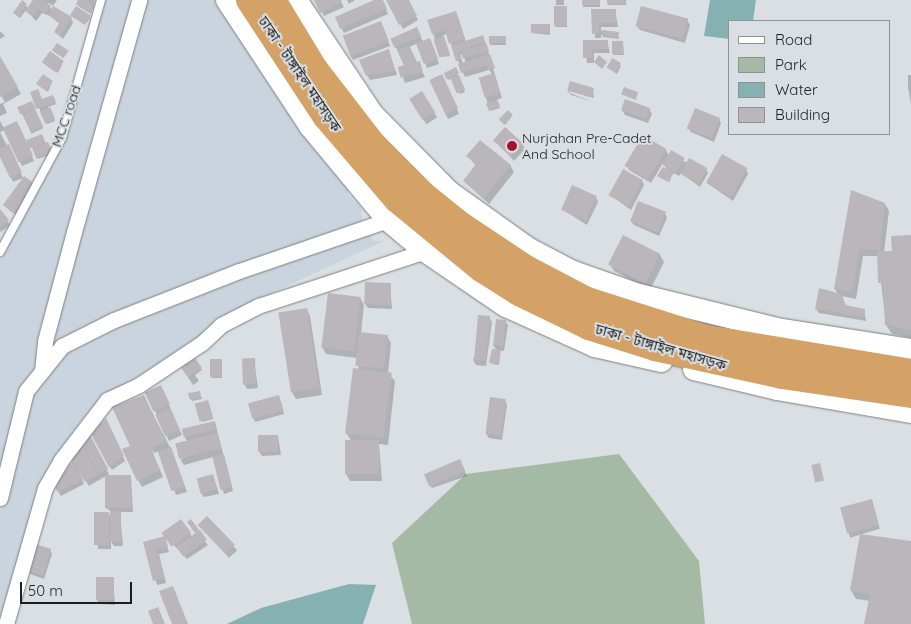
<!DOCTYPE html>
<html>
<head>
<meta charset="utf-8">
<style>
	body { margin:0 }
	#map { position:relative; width:911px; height:624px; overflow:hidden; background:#dadfe3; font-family:Quicksand,"Noto Sans Bengali",sans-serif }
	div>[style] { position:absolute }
	.built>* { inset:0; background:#cad4de }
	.green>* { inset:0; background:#a5baa5 }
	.water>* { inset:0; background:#86b1b3 }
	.shadow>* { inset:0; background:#0003; transform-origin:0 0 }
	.building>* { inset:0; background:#bab6bb; transform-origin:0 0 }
	.roads { filter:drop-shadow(0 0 1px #7c8083) drop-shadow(0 0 1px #7c8083) }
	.service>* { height:8px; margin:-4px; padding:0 4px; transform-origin:4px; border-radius:4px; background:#fff }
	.minor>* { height:15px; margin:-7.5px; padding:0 7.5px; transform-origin:7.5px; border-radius:7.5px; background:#fff }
	.secondary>* { height:22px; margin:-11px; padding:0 11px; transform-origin:11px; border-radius:11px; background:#fff }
	.trunk>* { height:26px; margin:-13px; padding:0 13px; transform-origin:13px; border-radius:13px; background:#d4a266 }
	.dots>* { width:14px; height:14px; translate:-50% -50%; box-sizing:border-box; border:2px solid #dadfe3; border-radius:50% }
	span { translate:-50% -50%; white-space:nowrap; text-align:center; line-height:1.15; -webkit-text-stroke:4px #dadfe3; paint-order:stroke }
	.street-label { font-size:14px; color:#1e1f21 }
	.poi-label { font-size:14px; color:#1e1f21 }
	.left { translate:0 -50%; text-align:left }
	.legend { position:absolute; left:728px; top:20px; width:162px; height:115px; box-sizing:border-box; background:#dadfe3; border:1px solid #8f9295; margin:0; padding:6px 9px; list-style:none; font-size:15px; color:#1e1f21 }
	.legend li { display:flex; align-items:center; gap:10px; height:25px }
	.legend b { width:25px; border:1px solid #8f9295 }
	.scale { position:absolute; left:20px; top:582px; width:112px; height:22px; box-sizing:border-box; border:2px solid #1e1f21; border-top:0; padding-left:6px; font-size:15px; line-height:18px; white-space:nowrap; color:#1e1f21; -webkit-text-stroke:4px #dadfe3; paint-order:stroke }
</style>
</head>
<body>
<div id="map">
	<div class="built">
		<i style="clip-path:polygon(105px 0,218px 0,349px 190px,348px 195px,361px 208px,363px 227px,374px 241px,384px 241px,246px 305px,200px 341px,104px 397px,87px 414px,57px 457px,0 624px,0 259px,65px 139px)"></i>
	</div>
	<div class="green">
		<i style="clip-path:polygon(619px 454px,699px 561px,705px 624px,412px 624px,392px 543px,466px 474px)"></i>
	</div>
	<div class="water">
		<i style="clip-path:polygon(710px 0,756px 0,753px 21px,730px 21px,730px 39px,704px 36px)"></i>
		<i style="clip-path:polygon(349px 584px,376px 585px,363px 624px,227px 624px,261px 608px)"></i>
	</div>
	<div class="shadow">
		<i style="clip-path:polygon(35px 0,57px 0,53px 6px,47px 2px,52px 10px,71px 18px,73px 23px,63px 39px,55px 32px,60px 24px,50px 16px,42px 13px,36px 21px,26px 10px,20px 18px,16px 15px,22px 2px,28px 8px)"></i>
		<i style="clip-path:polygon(79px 0,95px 0,91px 14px,78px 6px)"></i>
		<i style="clip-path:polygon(340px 0,344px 7px,324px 16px,316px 1px)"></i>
		<i style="clip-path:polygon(347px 0,355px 0,349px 4px)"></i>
		<i style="clip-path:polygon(377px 0,382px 0,388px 14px,344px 33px,336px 18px)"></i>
		<i style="clip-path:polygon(387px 0,407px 0,418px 20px,403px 29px)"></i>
		<i style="left:556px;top:0;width:8px;height:5px"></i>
		<i style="left:583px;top:0;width:17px;height:7px"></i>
		<i style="left:608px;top:0;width:18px;height:5px"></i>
		<i style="clip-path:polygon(567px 9px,567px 27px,556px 27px,555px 25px)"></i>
		<i style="clip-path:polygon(593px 10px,615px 10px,618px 27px,601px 27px,601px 31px,618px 34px,619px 39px,603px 37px,601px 33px,601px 38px,595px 38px)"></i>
		<i style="clip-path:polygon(73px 16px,89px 16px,90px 18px,85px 25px)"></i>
		<i style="clip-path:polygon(evenodd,458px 17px,466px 42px,485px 41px,502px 98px,496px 100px,500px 108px,490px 111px,486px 98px,493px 75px,489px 70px,465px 77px,447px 34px,442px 36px,450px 56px,441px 57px,433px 33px,458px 17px,463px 54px,466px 63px,463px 64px,460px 55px,463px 54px)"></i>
		<i style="clip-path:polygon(687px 20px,690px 25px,685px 43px,640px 30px,637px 26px)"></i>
		<i style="clip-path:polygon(383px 27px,390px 46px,353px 60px,350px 55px)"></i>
		<i style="clip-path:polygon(550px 27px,550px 35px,532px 33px)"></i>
		<i style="clip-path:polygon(0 31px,5px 36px,0 39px)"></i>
		<i style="clip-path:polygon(419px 33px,423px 42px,430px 39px,439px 64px,427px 68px,418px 43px,409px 47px,425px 77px,405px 83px,400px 69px,405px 67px,392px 39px)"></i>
		<i style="left:490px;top:37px;width:16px;height:8px"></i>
		<i style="clip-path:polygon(584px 41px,607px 41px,610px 53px,594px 53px,594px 63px,587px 63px)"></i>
		<i style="clip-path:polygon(623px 42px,624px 55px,614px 55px,613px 54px)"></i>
		<i style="clip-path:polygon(390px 55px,397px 75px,370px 80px,367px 75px)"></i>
		<i style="clip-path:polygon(0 58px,21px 94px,3px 104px,7px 113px,0 116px,0 104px,5px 102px,0 94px)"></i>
		<i style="clip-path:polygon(613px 60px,621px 66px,617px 74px,608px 68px)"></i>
		<i style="clip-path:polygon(63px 62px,58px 73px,44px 63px)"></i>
		<i style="clip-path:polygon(455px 69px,465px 92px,460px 94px,453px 78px,448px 80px,445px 73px)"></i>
		<i style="clip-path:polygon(908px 75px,911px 75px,911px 105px,908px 87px)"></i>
		<i style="clip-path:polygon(430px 80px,444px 80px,459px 114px,448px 119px)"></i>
		<i style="clip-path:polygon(52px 82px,48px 92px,38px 85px)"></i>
		<i style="clip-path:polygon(571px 82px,593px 89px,594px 98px,570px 91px,570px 93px,593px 102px,571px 95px,568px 91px)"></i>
		<i style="left:421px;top:92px;width:30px;height:13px;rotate:57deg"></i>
		<i style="clip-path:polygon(637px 93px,636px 100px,623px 94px)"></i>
		<i style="clip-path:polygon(53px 98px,56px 104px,48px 107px,55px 121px,47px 124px,39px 108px,41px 100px)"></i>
		<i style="left:31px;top:102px;width:29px;height:13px;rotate:65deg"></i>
		<i style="clip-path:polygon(649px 109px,652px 114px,648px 123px,625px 115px,622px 110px)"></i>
		<i style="clip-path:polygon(512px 116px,505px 125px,501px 120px)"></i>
		<i style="clip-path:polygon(719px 119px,721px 123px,714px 142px,691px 132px,688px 128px)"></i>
		<i style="clip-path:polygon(0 121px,4px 128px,19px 127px,34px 161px,22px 166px,5px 130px,0 132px,23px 178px,13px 182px,0 153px)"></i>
		<i style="clip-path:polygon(42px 136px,52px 154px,38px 159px,29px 141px)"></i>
		<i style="clip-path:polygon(644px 137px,666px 150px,669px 156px,706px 169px,708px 173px,700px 187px,681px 173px,679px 176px,672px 172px,670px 182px,659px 176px,668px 171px,663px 163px,651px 183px,629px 170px,627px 166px)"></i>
		<i style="clip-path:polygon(494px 140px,523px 145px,525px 149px,514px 161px)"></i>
		<i style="clip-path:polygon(468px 156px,510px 165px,514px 172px,489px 204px,464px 181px,476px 166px)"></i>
		<i style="clip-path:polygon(746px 169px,748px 174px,733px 201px,707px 183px)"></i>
		<i style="clip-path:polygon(642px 181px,644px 185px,631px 210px,610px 195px)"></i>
		<i style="clip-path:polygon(34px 185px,19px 217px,9px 210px,6px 206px)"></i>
		<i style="clip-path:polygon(596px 197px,598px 202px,587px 225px,562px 209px)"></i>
		<i style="clip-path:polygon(885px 204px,889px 211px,884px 252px,893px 252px,911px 237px,911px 338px,892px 334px,886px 325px,878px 256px,863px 256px,856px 299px,842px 296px,846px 306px,864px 310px,866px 321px,819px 313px,816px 309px,838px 294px,835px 289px)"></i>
		<i style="clip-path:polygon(0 211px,10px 225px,1px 232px,0 230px)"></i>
		<i style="clip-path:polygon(665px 213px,667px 218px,659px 236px,634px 225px,631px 221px)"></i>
		<i style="clip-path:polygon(660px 255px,664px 262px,650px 290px,614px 271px,610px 264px)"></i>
		<i style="clip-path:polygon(390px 284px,392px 309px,368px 308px,365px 304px)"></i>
		<i style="clip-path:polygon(360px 298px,364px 305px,361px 333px,387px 336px,391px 343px,388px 373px,395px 381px,388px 445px,379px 444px,382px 481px,350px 481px,346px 474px,352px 442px,347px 434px,359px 370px,357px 358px,326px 354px,322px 347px)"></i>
		<i style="clip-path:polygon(307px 309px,310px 316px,322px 395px,296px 399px,292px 392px)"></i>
		<i style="clip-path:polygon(489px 317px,492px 322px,486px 366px,476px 365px,473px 360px)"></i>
		<i style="clip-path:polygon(505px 321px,508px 325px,504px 351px,499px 350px,499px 365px,492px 364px,497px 351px,493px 345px)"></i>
		<i style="clip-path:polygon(195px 360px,202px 370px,195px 375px,199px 381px,193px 385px,182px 368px)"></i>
		<i style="clip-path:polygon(221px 360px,222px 378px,212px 378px,211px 377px)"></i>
		<i style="clip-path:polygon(254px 360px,258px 388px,247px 389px,244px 384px)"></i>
		<i style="clip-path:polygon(163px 391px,182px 435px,169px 441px,147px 393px)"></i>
		<i style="clip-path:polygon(200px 394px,202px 399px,192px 401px,191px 399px)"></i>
		<i style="clip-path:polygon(505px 400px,507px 405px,502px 440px,489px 438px,486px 434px)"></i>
		<i style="clip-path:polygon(146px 401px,173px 453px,187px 492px,176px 495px,159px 451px,154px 453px,150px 446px,163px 477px,142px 487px,138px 480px,132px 446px)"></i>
		<i style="clip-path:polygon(281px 401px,284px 414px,255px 422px,253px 417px)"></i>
		<i style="clip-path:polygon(209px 404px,213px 419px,202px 422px,197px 405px)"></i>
		<i style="clip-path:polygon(215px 423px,233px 491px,224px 494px,213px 457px,184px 465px,181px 461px,188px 443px,185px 437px)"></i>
		<i style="clip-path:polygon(108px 424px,125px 461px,112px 470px,92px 434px)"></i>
		<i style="clip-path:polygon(278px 436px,281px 455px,262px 456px,259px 451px)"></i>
		<i style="clip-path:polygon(89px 438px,109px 474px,89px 486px,76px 464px,84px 484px,61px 496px,55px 486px)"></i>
		<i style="clip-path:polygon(460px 460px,467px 476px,432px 488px,429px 484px)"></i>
		<i style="clip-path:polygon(213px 475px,219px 494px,204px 497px,201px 493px)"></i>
		<i style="clip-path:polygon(131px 476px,133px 512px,120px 512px,123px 546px,114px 546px,111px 541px,111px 549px,98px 549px,95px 514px,109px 514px,112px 519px,112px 512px,106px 508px)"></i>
		<i style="left:871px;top:500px;width:30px;height:31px;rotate:73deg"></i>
		<i style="left:207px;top:517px;width:45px;height:11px;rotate:48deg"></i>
		<i style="clip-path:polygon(188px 522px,208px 545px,187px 559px,166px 537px,190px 533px,192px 537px,197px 534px)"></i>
		<i style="clip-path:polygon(164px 538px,169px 552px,159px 554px,166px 583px,157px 585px,144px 543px)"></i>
		<i style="clip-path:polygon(911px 544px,911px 624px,866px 624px,870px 601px,856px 599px,851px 590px)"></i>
		<i style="clip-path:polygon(50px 550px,52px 554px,44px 579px,30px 574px,28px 570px)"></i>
		<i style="clip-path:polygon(113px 578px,115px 605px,99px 604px,97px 600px)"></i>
	</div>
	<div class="building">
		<i style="clip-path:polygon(22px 0,27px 4px,19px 17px,13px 13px)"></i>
		<i style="clip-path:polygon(33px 0,43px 0,51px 6px,45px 14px,39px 9px,33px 17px,25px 11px)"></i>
		<i style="clip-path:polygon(78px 0,86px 0,95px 5px,90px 13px,76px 4px)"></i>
		<i style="clip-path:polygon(314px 0,341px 0,342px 2px,320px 13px)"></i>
		<i style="clip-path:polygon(374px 0,383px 0,387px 9px,340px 29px,335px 17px)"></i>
		<i style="clip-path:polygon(386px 0,409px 0,417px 16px,399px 25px)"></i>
		<i style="left:582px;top:0;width:18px;height:5px"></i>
		<i style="left:607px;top:0;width:18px;height:4px"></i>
		<i style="clip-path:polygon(53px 6px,72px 17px,60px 36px,54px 32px,60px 22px,48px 15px)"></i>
		<i style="left:76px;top:6px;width:17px;height:11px;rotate:33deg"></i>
		<i style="left:554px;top:6px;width:13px;height:20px"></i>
		<i style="left:641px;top:6px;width:49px;height:21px;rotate:15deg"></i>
		<i style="clip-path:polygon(591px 9px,616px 9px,616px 23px,599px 23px,599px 33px,592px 34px)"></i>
		<i style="clip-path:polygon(456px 11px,465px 39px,449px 44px,445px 30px,432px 34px,427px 20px)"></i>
		<i style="left:381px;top:21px;width:22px;height:41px;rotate:69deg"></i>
		<i style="left:531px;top:24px;width:19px;height:9px"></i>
		<i style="left:417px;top:27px;width:10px;height:29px;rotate:66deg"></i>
		<i style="clip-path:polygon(602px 30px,619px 32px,618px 38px,601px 35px)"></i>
		<i style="clip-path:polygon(483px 35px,485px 42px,459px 51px,462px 60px,456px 61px,451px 46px)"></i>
		<i style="left:444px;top:36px;width:19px;height:11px;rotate:72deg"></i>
		<i style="left:489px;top:36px;width:17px;height:7px"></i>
		<i style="left:430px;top:38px;width:22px;height:15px;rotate:69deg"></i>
		<i style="clip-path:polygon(583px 40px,608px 40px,608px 49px,592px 49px,593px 58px,583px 58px)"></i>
		<i style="left:612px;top:41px;width:11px;height:13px"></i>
		<i style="left:57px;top:43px;width:14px;height:9px;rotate:34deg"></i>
		<i style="left:487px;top:44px;width:8px;height:27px;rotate:76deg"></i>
		<i style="left:409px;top:45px;width:17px;height:13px;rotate:65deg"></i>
		<i style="clip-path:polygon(389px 49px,395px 71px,366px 76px,359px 60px)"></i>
		<i style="left:50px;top:51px;width:17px;height:14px;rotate:36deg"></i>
		<i style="clip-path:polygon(490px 54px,495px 68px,488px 70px,487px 65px,461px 73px,458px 64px)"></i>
		<i style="clip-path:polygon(599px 55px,607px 62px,602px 69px,594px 62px)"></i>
		<i style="clip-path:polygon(0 56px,18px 87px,0 97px)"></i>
		<i style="left:612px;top:58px;width:10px;height:11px;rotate:29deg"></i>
		<i style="left:420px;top:61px;width:11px;height:23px;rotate:75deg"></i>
		<i style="left:456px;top:67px;width:7px;height:14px;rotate:63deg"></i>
		<i style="left:494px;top:73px;width:21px;height:16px;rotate:73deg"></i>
		<i style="left:43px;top:74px;width:12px;height:12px;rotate:35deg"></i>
		<i style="left:442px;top:74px;width:38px;height:14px;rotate:65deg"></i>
		<i style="left:459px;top:75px;width:16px;height:9px;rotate:68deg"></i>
		<i style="left:570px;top:81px;width:25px;height:10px;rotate:16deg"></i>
		<i style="left:624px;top:87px;width:15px;height:8px;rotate:20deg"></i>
		<i style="clip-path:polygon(38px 89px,42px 99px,53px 95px,56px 102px,36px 109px,30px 92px)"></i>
		<i style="left:422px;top:91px;width:25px;height:15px;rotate:58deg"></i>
		<i style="left:497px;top:99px;width:8px;height:12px;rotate:67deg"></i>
		<i style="left:625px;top:99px;width:27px;height:12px;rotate:20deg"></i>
		<i style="left:32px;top:101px;width:8px;height:16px;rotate:67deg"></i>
		<i style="left:50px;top:107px;width:13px;height:11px;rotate:67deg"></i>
		<i style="left:695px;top:108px;width:27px;height:22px;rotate:22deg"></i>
		<i style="left:35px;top:109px;width:19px;height:13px;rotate:65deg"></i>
		<i style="left:508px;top:110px;width:7px;height:13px;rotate:45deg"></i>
		<i style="left:17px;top:121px;width:38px;height:16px;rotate:65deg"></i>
		<i style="left:505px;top:127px;width:25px;height:18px;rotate:42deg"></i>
		<i style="left:42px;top:134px;width:9px;height:17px;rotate:69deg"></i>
		<i style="left:643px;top:135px;width:27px;height:36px;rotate:31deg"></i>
		<i style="clip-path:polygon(480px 140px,511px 165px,484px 198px,463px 181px,476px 164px,466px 156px)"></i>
		<i style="left:48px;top:142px;width:11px;height:17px;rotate:68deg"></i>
		<i style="clip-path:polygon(9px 144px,22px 173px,10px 178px,0 157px,0 148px)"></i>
		<i style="left:671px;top:150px;width:16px;height:17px;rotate:30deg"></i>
		<i style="left:722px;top:154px;width:29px;height:33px;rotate:29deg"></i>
		<i style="left:689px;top:158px;width:21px;height:18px;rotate:29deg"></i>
		<i style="clip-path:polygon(663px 167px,674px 173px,668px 182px,657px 176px)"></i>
		<i style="left:623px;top:169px;width:23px;height:30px;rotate:29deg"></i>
		<i style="left:24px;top:176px;width:14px;height:36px;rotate:36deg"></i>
		<i style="left:572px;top:185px;width:27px;height:27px;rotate:24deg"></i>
		<i style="clip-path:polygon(851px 190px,885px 203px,880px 250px,860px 249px,852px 292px,834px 289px)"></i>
		<i style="left:638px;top:201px;width:30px;height:22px;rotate:21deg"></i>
		<i style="clip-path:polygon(0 209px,9px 220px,0 227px)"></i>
		<i style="left:623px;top:235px;width:42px;height:33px;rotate:27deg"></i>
		<i style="clip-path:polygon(911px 235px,911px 330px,885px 325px,883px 283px,878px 283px,877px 251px,892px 251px,891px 236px)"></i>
		<i style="left:365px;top:282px;width:26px;height:22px;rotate:2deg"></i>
		<i style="clip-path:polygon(819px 288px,842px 294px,845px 305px,865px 309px,865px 317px,815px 309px)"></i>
		<i style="left:328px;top:293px;width:33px;height:55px;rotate:7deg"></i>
		<i style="left:307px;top:308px;width:81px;height:29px;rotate:81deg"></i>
		<i style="left:478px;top:315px;width:12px;height:45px;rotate:5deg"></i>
		<i style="left:496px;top:319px;width:10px;height:26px;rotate:6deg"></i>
		<i style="left:359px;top:332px;width:29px;height:34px;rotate:6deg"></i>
		<i style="clip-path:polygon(492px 349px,501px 350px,499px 364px,489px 363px)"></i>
		<i style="left:195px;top:358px;width:12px;height:17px;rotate:55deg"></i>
		<i style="left:255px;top:358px;width:26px;height:13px;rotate:88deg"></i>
		<i style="left:210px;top:359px;width:12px;height:18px"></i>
		<i style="left:353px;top:368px;width:39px;height:66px;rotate:7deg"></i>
		<i style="left:161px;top:385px;width:21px;height:18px;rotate:65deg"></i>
		<i style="clip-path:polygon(200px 391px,201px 397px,190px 400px,188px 393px)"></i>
		<i style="clip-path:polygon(144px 395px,166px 442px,150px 449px,160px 470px,137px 481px,122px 449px,130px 446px,112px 407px)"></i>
		<i style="left:279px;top:395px;width:16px;height:32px;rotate:75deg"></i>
		<i style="left:490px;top:397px;width:16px;height:37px;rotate:7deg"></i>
		<i style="left:208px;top:400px;width:18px;height:14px;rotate:74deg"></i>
		<i style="left:170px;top:408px;width:24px;height:16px;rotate:66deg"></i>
		<i style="clip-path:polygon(106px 418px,124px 456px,109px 467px,91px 434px)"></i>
		<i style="left:215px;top:421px;width:9px;height:34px;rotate:77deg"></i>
		<i style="left:217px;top:433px;width:16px;height:43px;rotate:76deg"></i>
		<i style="clip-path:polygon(90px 435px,108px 469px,99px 474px,82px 444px)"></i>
		<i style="left:258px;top:435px;width:20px;height:17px"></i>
		<i style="left:345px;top:440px;width:34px;height:34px"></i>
		<i style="clip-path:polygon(82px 445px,98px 475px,85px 482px,71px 459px)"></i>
		<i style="left:171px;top:447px;width:42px;height:14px;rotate:71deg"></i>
		<i style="left:224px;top:454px;width:34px;height:12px;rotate:76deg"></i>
		<i style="left:460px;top:459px;width:13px;height:39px;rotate:67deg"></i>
		<i style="clip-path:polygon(72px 462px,83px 480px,58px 492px,54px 486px)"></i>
		<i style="left:820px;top:463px;width:18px;height:9px;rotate:77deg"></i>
		<i style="left:213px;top:474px;width:16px;height:17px;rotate:75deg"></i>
		<i style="left:105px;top:475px;width:26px;height:33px"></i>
		<i style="left:872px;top:499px;width:27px;height:33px;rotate:75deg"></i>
		<i style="left:110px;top:511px;width:11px;height:31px"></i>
		<i style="left:94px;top:512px;width:15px;height:33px"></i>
		<i style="left:207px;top:516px;width:40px;height:13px;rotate:46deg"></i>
		<i style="left:181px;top:519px;width:17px;height:24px;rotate:54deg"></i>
		<i style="left:191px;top:519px;width:14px;height:5px;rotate:54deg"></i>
		<i style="left:200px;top:530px;width:12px;height:29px;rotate:55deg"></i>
		<i style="clip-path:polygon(860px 534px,911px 541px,911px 624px,864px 624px,870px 594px,850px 590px)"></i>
		<i style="clip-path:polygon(165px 536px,168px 547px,157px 550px,165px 578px,153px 581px,143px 542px)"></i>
		<i style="left:35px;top:544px;width:17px;height:28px;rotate:17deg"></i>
		<i style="left:96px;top:577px;width:18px;height:23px"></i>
		<i style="clip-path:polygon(173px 586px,188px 624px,172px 624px,159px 591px)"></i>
		<i style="clip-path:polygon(158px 607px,165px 624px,153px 624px,148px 611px)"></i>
	</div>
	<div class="roads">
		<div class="service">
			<i style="left:0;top:252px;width:130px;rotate:-61.5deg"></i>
			<i style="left:62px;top:138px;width:143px;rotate:-74.2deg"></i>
		</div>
		<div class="minor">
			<i style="left:42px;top:371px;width:30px;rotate:-84deg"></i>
			<i style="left:45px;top:341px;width:113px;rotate:-75.1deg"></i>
			<i style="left:74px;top:232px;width:241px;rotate:-74.3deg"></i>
			<i style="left:0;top:498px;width:110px;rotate:-76.3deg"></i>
			<i style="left:26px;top:391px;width:58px;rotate:-51.3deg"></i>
			<i style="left:62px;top:346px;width:58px;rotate:-26.6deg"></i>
			<i style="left:114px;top:320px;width:134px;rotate:-21.4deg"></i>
			<i style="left:239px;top:271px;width:157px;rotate:-18.9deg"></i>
			<i style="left:6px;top:624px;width:141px;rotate:-74deg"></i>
			<i style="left:45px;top:488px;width:32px;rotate:-60deg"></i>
			<i style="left:61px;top:460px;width:76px;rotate:-52.5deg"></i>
			<i style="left:107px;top:400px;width:35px;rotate:-25deg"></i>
			<i style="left:139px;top:385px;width:76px;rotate:-33.7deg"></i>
			<i style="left:202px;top:343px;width:26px;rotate:-43deg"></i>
			<i style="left:221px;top:325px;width:42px;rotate:-27.2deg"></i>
			<i style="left:258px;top:306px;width:176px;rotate:-18.2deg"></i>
		</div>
		<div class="secondary">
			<i style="left:227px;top:0;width:151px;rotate:56.6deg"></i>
			<i style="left:310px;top:126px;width:122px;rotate:50.3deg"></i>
			<i style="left:388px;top:220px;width:48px;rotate:40deg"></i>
			<i style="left:425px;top:251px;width:98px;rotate:34.2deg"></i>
			<i style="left:506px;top:306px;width:98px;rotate:24.2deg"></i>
			<i style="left:595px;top:346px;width:68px;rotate:12.8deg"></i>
			<i style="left:296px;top:0;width:137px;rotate:56.3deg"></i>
			<i style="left:372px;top:114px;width:110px;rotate:45.4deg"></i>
			<i style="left:449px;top:192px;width:98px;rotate:35.5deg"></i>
			<i style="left:529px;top:249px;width:50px;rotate:27.6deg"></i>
			<i style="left:573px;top:272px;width:70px;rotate:19.2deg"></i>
			<i style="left:639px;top:295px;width:142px;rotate:13.8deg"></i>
			<i style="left:777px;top:329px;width:136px;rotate:8.9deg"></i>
			<i style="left:694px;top:369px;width:85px;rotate:13.5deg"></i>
			<i style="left:777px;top:389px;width:136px;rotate:9.7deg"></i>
		</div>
		<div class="trunk">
			<i style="left:249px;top:0;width:140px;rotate:56.7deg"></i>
			<i style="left:326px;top:117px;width:109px;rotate:49.5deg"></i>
			<i style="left:397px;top:200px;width:109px;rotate:39.4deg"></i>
			<i style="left:481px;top:269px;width:45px;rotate:32.3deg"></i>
			<i style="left:519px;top:293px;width:78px;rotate:25.9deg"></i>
			<i style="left:589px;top:327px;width:69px;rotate:17.7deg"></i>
			<i style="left:655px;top:348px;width:130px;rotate:12.4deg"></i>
			<i style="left:782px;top:376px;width:130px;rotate:8.4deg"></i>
			<i style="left:273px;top:0;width:81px;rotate:58.7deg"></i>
			<i style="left:315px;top:69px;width:95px;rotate:52.3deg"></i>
			<i style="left:373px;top:144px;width:74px;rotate:45deg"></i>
			<i style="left:425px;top:196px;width:45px;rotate:38.7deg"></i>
			<i style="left:460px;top:224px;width:79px;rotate:33.7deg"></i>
			<i style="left:526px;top:268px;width:69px;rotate:27.7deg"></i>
			<i style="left:587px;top:300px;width:125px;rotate:17.7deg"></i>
			<i style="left:706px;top:338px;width:208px;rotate:9.4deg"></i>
		</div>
	</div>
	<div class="dots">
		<i style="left:512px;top:146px;background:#a8102d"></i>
	</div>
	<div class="street-label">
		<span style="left:300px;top:74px;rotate:56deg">ঢাকা - টাঙ্গাইল মহাসড়ক</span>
		<span style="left:66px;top:116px;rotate:-71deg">MCC road</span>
		<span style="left:661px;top:347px;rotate:16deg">ঢাকা - টাঙ্গাইল মহাসড়ক</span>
	</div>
	<div class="poi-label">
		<span class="left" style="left:522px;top:146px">Nurjahan Pre-Cadet<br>And School</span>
	</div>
	<ul class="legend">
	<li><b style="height:6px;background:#fff"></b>Road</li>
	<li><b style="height:14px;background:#a5baa5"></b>Park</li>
	<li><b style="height:14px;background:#86b1b3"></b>Water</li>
	<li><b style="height:14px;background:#bab6bb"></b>Building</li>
	</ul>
	<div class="scale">50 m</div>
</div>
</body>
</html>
